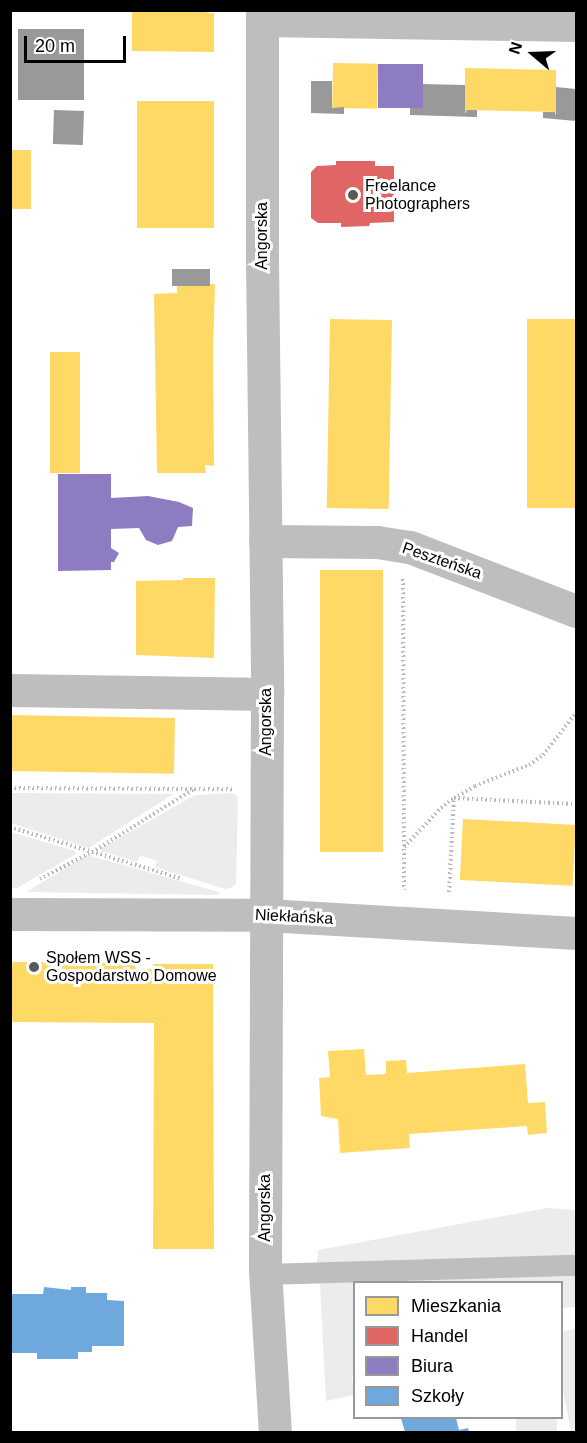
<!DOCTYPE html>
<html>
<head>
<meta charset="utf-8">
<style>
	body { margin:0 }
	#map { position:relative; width:587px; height:1443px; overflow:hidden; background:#fff; font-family:Arial,sans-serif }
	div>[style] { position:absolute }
	.green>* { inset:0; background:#ececec; transform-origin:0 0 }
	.homes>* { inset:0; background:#ffd966; transform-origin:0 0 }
	.shops>* { inset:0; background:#e06666 }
	.offices>* { inset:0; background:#8e7cc3; transform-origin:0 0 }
	.schools>* { inset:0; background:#6fa8dc }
	.industry>* { inset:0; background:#999; transform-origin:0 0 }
	.path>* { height:4px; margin-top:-2px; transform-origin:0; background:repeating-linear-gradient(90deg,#b9b9b9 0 1.5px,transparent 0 4.5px) }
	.service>* { height:21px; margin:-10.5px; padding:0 10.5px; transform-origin:10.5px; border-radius:10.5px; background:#bebebe }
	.minor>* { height:33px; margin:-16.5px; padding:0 16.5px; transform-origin:16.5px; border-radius:16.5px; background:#bebebe }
	.dots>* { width:16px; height:16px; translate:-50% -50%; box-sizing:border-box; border:3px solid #fff; border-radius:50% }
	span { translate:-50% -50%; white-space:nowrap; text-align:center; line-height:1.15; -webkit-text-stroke:6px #fff; paint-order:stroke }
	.poi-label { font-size:16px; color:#000 }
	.left { translate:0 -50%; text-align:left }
	.street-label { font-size:16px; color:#000 }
	.frame { position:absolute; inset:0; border:12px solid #000; pointer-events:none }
	.legend { position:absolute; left:353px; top:1281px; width:210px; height:138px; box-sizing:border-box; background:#fff; border:2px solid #999; margin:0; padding:8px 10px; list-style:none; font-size:18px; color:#000 }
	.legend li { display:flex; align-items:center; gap:12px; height:30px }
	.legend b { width:30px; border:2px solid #999 }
	.north { position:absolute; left:503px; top:24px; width:60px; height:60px; -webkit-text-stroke:4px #fff; paint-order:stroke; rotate:289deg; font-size:16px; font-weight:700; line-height:24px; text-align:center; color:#000 }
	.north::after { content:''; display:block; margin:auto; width:21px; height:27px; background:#000; clip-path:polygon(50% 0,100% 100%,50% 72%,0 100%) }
	.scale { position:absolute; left:24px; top:36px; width:102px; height:27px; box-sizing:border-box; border:3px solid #000; border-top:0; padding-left:8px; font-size:18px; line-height:21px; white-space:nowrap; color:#000; -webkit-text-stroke:4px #fff; paint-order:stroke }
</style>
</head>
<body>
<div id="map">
	<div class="green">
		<i style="clip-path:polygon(11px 793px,173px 794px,89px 848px,11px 823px)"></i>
		<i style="clip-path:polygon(232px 793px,238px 796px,236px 883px,233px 887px,225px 889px,155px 867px,157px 861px,140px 855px,137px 862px,101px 851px,100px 849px,195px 795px)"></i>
		<i style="clip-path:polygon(11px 832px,75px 851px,76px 854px,17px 888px,11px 888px)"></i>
		<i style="clip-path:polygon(87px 855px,219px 892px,218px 895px,26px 892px)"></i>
		<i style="clip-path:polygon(547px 1208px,576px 1210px,576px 1307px,562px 1308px,562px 1282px,354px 1282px,354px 1374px,352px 1375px,354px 1395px,326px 1401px,320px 1284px,316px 1272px,318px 1250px)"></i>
		<i style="clip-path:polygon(576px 1328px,576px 1432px,571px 1432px,562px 1385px,562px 1332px)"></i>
		<i style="left:516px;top:1418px;width:41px;height:14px"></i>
	</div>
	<div class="homes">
		<i style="clip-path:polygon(132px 10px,208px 10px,207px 13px,214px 13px,214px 52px,132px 51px)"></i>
		<i style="left:333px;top:63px;width:45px;height:45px;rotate:1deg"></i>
		<i style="clip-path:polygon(465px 68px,556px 70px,556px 112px,467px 110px,465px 114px)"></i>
		<i style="left:137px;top:101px;width:77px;height:127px"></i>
		<i style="left:10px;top:150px;width:21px;height:59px"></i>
		<i style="clip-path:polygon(184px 284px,215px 284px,213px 351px,214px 466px,205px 465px,206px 473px,157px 473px,154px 294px,177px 293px,177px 286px)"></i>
		<i style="left:330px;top:319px;width:62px;height:189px;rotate:1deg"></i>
		<i style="left:527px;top:319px;width:49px;height:189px"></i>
		<i style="left:50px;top:352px;width:30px;height:121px"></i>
		<i style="left:320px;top:570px;width:63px;height:282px"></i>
		<i style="clip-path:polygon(183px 578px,215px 578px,214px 658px,136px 655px,136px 581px,183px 580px)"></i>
		<i style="left:10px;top:715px;width:165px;height:56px;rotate:1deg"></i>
		<i style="left:463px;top:819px;width:113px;height:61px;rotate:3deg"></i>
		<i style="clip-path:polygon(10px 962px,135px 963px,136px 969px,153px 969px,153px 964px,213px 964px,214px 1249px,153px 1249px,154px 1023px,10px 1022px)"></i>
		<i style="clip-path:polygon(364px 1049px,366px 1075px,386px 1074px,386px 1061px,406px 1060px,407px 1073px,525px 1064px,528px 1103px,545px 1102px,547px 1133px,528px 1135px,527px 1126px,409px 1134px,410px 1148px,340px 1153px,338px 1119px,321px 1116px,319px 1078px,330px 1077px,328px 1051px)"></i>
	</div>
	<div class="shops">
		<i style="clip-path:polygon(336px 161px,375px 161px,375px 166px,394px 166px,394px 222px,370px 223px,369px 226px,341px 227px,341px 223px,318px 223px,311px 218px,311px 172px,317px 166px,336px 165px)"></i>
	</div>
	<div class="offices">
		<i style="left:378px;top:64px;width:45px;height:44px"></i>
		<i style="clip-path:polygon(58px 474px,111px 474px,111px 498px,148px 496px,179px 502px,193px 508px,192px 526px,178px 527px,172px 541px,158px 545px,146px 540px,139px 528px,111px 529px,111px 548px,119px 553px,114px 562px,111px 562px,111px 570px,58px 571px)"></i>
	</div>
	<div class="schools">
		<i style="clip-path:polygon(44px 1287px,71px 1290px,71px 1287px,86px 1287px,86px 1293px,107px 1293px,107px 1300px,124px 1301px,124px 1346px,92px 1346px,92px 1352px,78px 1352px,78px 1359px,37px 1359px,37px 1353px,10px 1353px,10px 1294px,43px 1294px)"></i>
		<i style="clip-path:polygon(401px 1418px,456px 1418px,459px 1430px,468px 1428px,469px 1432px,405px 1432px)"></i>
	</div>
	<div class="industry">
		<i style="left:84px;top:29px;width:71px;height:66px;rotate:90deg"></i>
		<i style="clip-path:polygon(311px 81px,332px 81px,332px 108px,344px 107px,344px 114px,311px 113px)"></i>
		<i style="clip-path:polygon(423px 84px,465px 85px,465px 114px,467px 110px,477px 110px,477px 117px,410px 115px,410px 108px,423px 108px)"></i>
		<i style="clip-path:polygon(556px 87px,576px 89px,576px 121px,543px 118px,543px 112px,555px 112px,556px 116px)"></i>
		<i style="left:54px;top:110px;width:30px;height:34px;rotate:2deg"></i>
		<i style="left:172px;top:269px;width:38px;height:17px"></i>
	</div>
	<div class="path">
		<i style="left:403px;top:579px;width:311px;rotate:89.8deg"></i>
		<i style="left:10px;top:788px;width:224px;rotate:0.3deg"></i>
		<i style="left:10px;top:827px;width:180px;rotate:16.8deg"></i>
		<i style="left:404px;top:847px;width:54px;rotate:-46.5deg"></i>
		<i style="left:441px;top:808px;width:16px;rotate:-38deg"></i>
		<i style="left:454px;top:798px;width:122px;rotate:2.8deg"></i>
		<i style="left:40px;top:879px;width:59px;rotate:-27.4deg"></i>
		<i style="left:92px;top:852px;width:120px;rotate:-31.7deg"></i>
		<i style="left:449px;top:892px;width:94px;rotate:-87deg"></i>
		<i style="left:454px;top:798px;width:24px;rotate:-30deg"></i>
		<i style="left:475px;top:786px;width:58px;rotate:-21.3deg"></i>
		<i style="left:529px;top:765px;width:17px;rotate:-36deg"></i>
		<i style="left:543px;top:755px;width:53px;rotate:-51.8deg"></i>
	</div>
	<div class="service">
		<i style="left:265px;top:1274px;width:311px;rotate:-1.7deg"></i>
	</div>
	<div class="minor">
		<i style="left:262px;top:10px;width:250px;rotate:90deg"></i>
		<i style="left:262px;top:260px;width:434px;rotate:89.3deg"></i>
		<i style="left:267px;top:694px;width:576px;rotate:90.2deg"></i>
		<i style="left:265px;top:1270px;width:162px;rotate:86.5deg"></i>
		<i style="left:262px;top:20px;width:314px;rotate:0.9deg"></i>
		<i style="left:265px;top:541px;width:112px;rotate:0.5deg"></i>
		<i style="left:377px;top:542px;width:33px;rotate:9deg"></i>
		<i style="left:410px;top:547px;width:178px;rotate:21.1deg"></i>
		<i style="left:10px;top:690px;width:257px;rotate:0.9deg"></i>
		<i style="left:10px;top:914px;width:256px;rotate:0.2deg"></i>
		<i style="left:266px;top:915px;width:311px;rotate:3.3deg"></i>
	</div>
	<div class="dots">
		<i style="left:353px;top:195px;background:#595959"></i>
		<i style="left:34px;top:967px;background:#595959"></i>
	</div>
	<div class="poi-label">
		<span class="left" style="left:365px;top:195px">Freelance<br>Photographers</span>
		<span class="left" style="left:46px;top:967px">Społem WSS -<br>Gospodarstwo Domowe</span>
	</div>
	<div class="street-label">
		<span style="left:262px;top:236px;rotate:-90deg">Angorska</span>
		<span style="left:442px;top:561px;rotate:19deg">Peszteńska</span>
		<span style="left:266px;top:722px;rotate:-90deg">Angorska</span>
		<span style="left:294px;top:917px;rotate:3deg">Niekłańska</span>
		<span style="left:265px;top:1208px;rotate:-90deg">Angorska</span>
	</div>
	<div class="frame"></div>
	<ul class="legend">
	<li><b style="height:16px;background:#ffd966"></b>Mieszkania</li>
	<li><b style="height:16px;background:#e06666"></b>Handel</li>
	<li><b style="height:16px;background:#8e7cc3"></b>Biura</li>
	<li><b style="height:16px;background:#6fa8dc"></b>Szkoły</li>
	</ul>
	<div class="north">N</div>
	<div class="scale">20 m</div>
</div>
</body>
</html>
